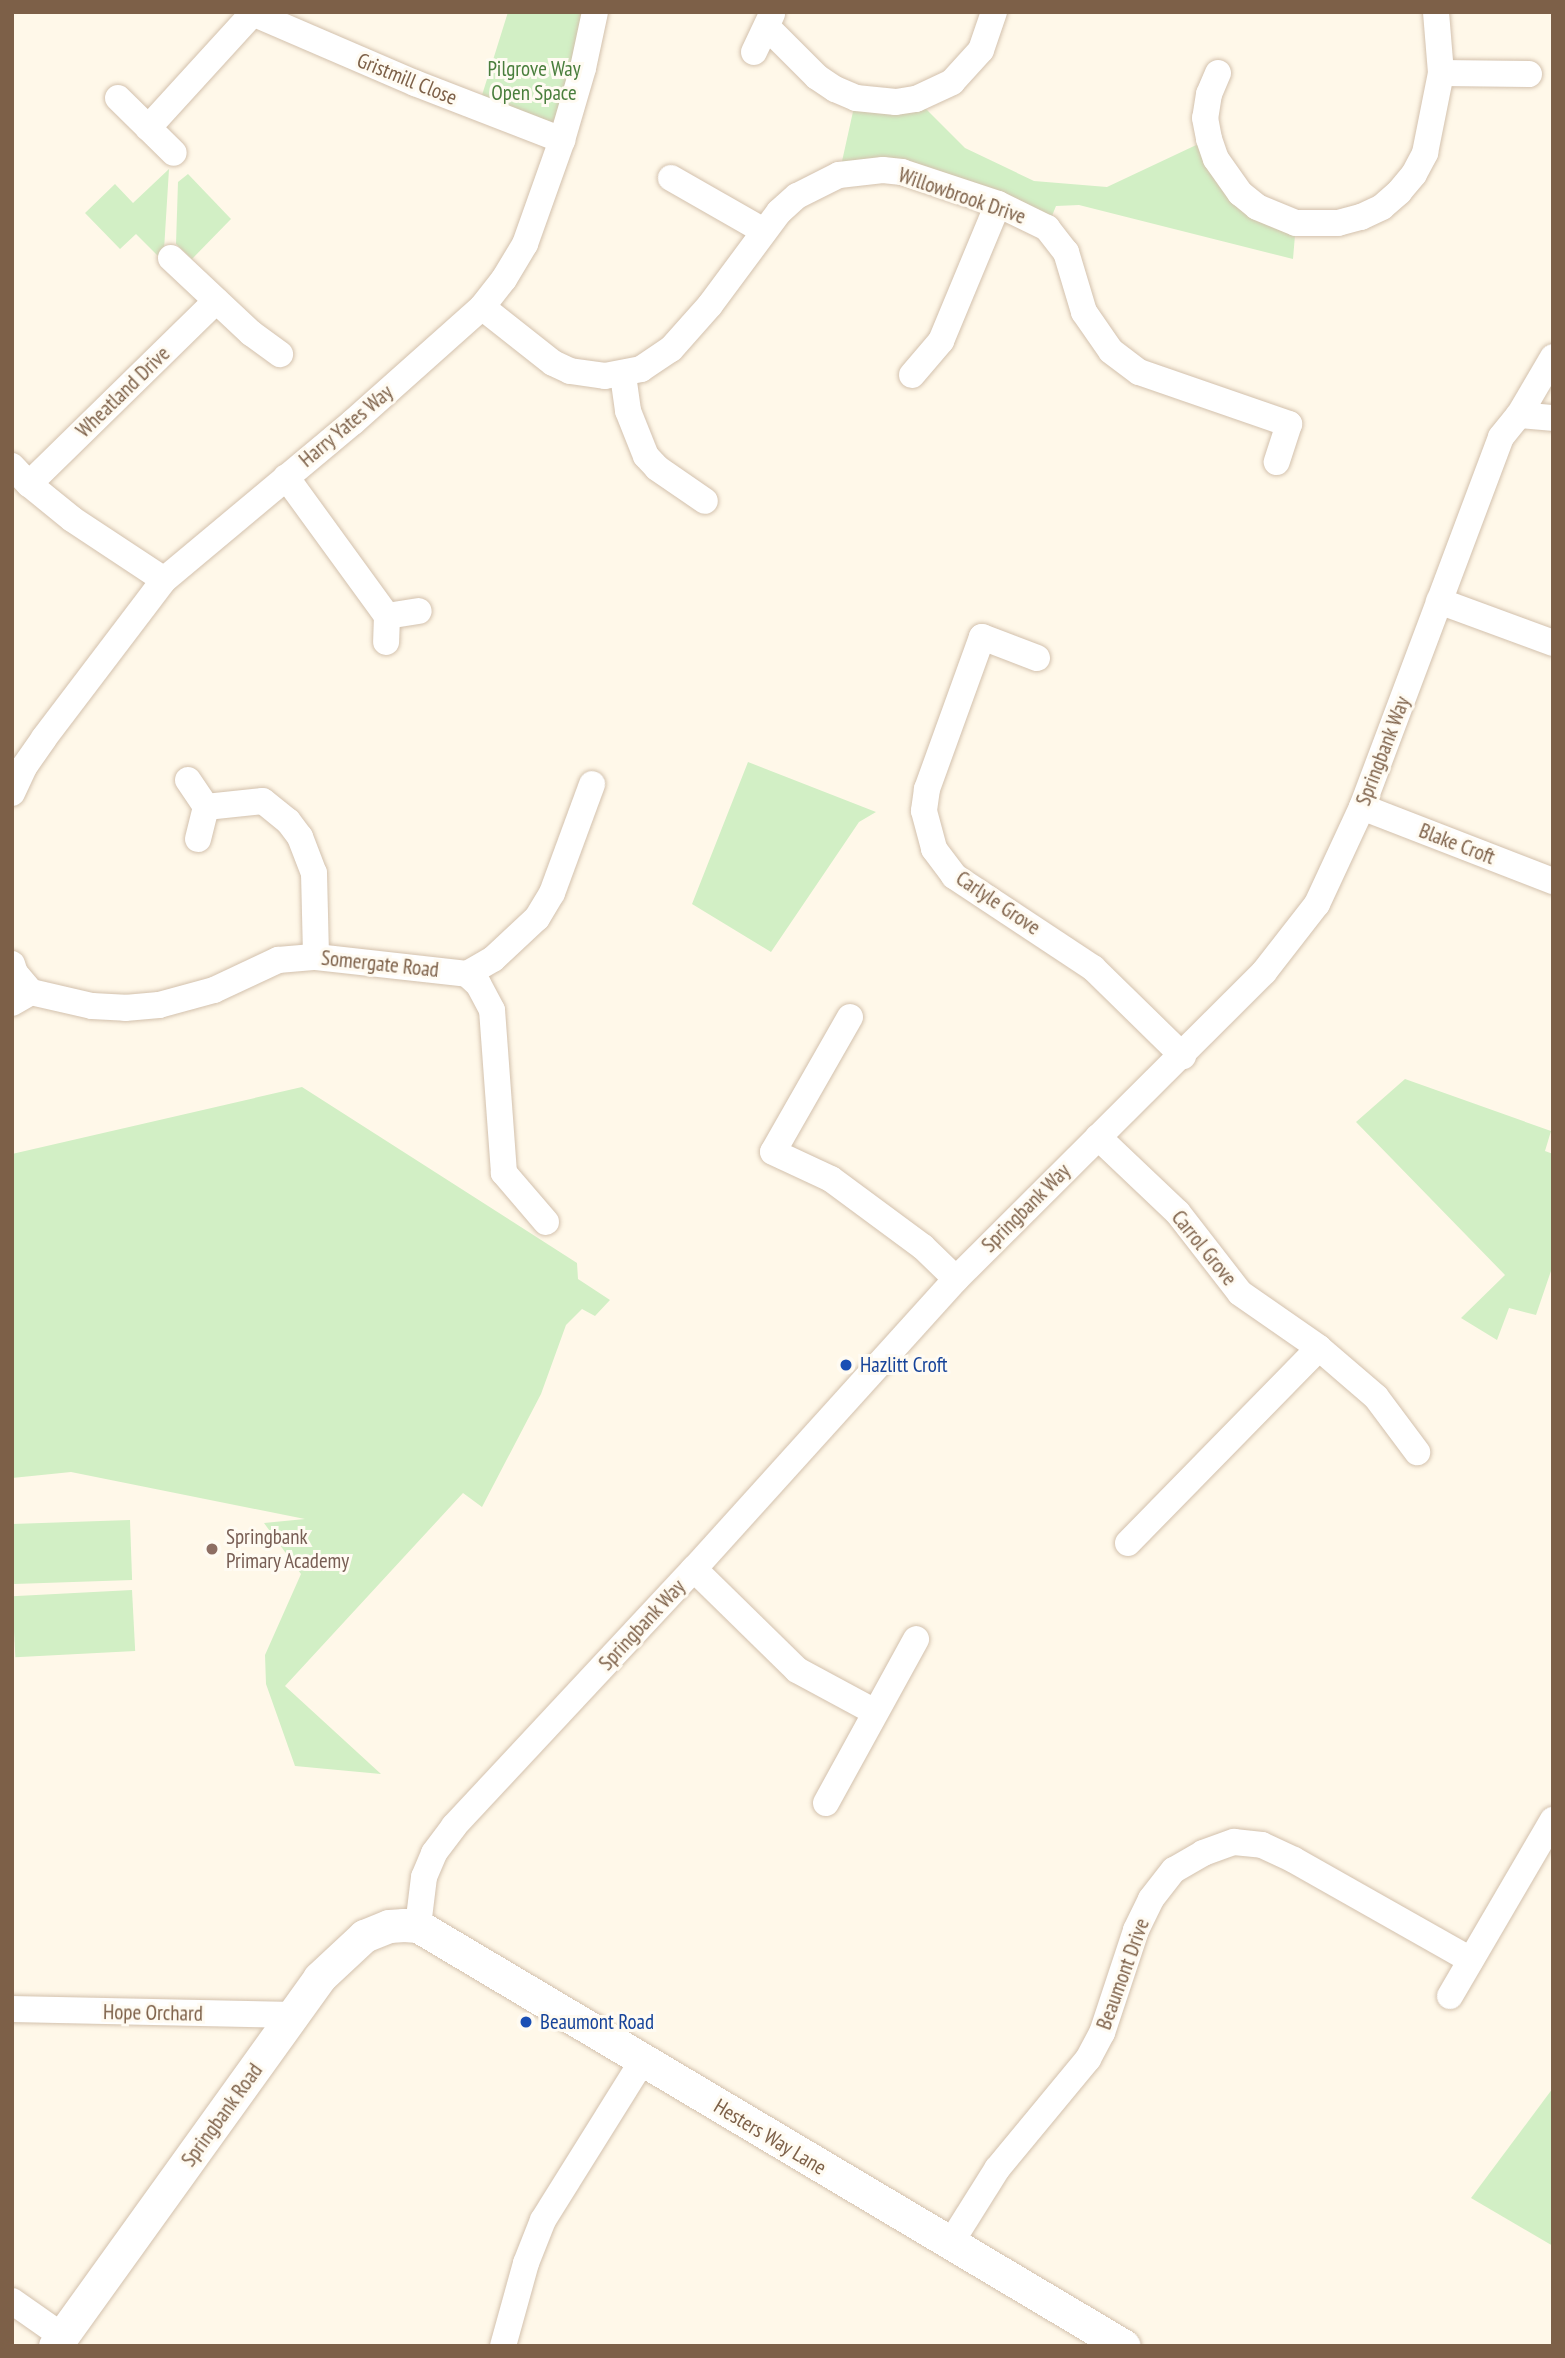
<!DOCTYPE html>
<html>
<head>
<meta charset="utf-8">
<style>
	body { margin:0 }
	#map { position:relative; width:1565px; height:2358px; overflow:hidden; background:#fff8e9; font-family:"PT Sans Narrow",sans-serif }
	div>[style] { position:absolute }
	.green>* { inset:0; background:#d2efc5; transform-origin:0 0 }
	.roads { filter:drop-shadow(0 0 2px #d3c1ad) drop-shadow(0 0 2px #d3c1ad) }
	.minor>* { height:26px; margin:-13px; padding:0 13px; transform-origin:13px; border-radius:13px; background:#fff }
	.tertiary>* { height:33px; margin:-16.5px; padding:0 16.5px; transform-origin:16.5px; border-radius:16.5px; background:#fff }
	.dots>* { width:19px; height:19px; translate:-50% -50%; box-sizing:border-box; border:4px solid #fffbf2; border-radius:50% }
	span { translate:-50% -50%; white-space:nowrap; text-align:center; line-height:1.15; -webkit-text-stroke:6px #fffbf2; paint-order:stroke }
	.park-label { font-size:21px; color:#497e3c }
	.street-label { font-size:21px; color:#7d6048 }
	.transit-label { font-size:21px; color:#164399 }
	.left { translate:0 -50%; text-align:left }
	.education-label { font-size:21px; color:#785e54 }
	.frame { position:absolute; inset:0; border:14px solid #7d6048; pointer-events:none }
</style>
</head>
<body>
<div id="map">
	<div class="green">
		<i style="clip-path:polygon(508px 12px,595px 12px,562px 140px,478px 108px)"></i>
		<i style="clip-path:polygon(856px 98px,916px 99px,965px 148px,1034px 181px,1107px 187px,1209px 139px,1216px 159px,1296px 223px,1293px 259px,1079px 205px,1056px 206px,1047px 228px,921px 177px,839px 175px)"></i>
		<i style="clip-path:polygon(169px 169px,164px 250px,158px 256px,136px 234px,120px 249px,85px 213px,115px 184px,133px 203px)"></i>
		<i style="clip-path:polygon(188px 174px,231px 219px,192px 259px,176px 244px,178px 182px)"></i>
		<i style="clip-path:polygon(748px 762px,876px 812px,859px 822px,771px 952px,692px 904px)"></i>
		<i style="clip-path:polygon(1405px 1079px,1551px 1131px,1545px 1151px,1553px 1154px,1553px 1265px,1536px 1315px,1509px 1308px,1497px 1340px,1461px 1318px,1505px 1275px,1356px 1122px)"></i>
		<i style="clip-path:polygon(302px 1087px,577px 1263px,578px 1279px,610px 1300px,595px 1316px,582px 1309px,566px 1325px,541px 1394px,482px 1507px,463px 1493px,285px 1686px,381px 1774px,295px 1766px,266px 1684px,265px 1655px,301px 1574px,264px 1523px,305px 1519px,71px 1472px,12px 1478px,12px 1154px)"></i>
		<i style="left:130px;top:1520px;width:60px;height:118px;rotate:88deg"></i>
		<i style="left:132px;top:1590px;width:61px;height:120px;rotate:87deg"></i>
		<i style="clip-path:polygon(1553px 2088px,1553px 2246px,1471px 2198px)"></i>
	</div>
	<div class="roads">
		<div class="minor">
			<i style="left:250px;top:12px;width:180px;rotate:23.3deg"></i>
			<i style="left:415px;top:83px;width:158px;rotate:21.2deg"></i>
			<i style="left:768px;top:28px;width:69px;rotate:45deg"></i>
			<i style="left:817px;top:77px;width:22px;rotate:34deg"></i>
			<i style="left:835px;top:89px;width:23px;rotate:23deg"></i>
			<i style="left:856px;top:98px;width:40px;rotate:5.7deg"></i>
			<i style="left:896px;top:102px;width:20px;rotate:-9deg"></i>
			<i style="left:916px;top:99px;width:40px;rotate:-25deg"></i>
			<i style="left:952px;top:82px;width:43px;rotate:-47.8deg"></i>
			<i style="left:981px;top:50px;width:40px;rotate:-71.1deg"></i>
			<i style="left:754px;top:52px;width:42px;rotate:-64.7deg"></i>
			<i style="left:1218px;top:73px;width:23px;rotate:113deg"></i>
			<i style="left:1209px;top:94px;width:24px;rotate:99deg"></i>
			<i style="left:1205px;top:118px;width:21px;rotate:79deg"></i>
			<i style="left:1209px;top:139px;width:21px;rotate:71deg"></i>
			<i style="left:1216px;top:159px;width:42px;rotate:54.8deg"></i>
			<i style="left:1240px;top:193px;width:22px;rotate:39deg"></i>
			<i style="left:1257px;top:207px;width:42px;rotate:22.3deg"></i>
			<i style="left:1296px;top:223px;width:42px"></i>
			<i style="left:1338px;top:223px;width:24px;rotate:-15deg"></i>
			<i style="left:1361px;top:217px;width:23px;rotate:-25deg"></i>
			<i style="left:1382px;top:207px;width:23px;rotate:-41deg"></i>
			<i style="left:1399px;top:192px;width:23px;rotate:-50deg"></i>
			<i style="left:1414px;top:174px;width:24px;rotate:-62deg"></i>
			<i style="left:1425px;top:153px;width:82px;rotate:-78.7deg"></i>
			<i style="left:1441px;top:73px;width:61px;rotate:-94.7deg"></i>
			<i style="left:1441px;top:73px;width:88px;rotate:0.7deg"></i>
			<i style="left:118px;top:98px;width:78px;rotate:44.5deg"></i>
			<i style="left:148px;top:128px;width:154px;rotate:-47.6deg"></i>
			<i style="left:671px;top:178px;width:107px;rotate:29.7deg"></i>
			<i style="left:171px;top:258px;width:110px;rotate:43.2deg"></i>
			<i style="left:251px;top:333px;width:36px;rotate:36deg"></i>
			<i style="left:482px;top:307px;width:90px;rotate:38.3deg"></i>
			<i style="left:553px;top:363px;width:19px;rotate:25deg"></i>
			<i style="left:570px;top:371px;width:35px;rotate:8deg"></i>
			<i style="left:605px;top:376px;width:37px;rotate:-11deg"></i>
			<i style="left:641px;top:369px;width:36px;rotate:-34deg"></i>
			<i style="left:671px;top:349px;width:59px;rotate:-48.4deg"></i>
			<i style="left:710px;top:305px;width:116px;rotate:-53.4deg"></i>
			<i style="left:779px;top:212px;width:24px;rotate:-42deg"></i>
			<i style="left:797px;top:196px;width:47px;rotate:-26.6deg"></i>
			<i style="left:839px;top:175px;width:44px;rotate:-6.5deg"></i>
			<i style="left:883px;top:170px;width:19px;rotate:6deg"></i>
			<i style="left:902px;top:172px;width:101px;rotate:18.4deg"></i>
			<i style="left:998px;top:204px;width:55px;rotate:26.1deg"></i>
			<i style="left:1047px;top:228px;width:31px;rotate:52deg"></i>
			<i style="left:1066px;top:252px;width:63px;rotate:73.3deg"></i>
			<i style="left:1084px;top:312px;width:47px;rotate:55.3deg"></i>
			<i style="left:1111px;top:351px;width:35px;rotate:37deg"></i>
			<i style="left:1139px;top:372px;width:159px;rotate:19.1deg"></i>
			<i style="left:1289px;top:424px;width:40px;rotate:108deg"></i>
			<i style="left:623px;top:375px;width:36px;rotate:82deg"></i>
			<i style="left:628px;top:411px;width:48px;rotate:68.2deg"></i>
			<i style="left:646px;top:456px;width:16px;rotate:47deg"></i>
			<i style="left:657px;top:468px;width:58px;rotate:34.5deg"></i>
			<i style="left:912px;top:375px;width:45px;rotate:-49.5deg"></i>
			<i style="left:941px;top:341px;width:148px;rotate:-67.4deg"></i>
			<i style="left:1519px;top:415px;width:34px;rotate:5deg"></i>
			<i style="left:12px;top:466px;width:25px;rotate:47deg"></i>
			<i style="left:29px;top:484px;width:55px;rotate:39.1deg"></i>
			<i style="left:72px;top:519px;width:110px;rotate:33.5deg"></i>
			<i style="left:286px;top:477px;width:172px;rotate:54deg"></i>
			<i style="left:387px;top:616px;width:26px;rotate:92deg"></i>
			<i style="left:29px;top:484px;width:262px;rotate:-44.4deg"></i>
			<i style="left:1439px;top:601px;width:121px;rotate:20.2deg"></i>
			<i style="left:387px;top:616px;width:32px;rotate:-9deg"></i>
			<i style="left:1037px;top:658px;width:59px;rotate:-159.1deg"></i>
			<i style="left:982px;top:637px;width:162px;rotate:109.9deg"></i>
			<i style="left:927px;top:789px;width:22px;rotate:98deg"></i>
			<i style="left:924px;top:811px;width:39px;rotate:75deg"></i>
			<i style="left:934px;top:849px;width:34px;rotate:53deg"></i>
			<i style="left:954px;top:876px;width:167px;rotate:33.5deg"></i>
			<i style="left:1093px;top:968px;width:126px;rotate:44.4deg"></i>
			<i style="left:188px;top:780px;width:32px;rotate:56deg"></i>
			<i style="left:12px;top:793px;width:29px;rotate:-65deg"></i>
			<i style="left:24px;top:767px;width:35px;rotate:-55deg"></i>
			<i style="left:44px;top:738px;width:198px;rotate:-52.8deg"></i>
			<i style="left:164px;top:580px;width:246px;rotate:-39.9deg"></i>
			<i style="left:353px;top:422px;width:173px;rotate:-41.7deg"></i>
			<i style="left:482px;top:307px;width:36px;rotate:-52deg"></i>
			<i style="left:504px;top:279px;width:41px;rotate:-59deg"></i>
			<i style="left:525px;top:244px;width:110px;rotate:-70.4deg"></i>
			<i style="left:562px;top:140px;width:75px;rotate:-73.7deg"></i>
			<i style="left:583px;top:68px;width:57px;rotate:-77.9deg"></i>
			<i style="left:1362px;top:807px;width:205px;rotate:21.2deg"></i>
			<i style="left:198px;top:839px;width:33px;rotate:-76deg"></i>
			<i style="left:206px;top:807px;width:57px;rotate:-6deg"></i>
			<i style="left:263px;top:801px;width:32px;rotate:39deg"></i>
			<i style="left:288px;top:821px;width:20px;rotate:53deg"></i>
			<i style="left:300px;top:837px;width:39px;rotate:69deg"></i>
			<i style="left:314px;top:873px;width:84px;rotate:88.6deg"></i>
			<i style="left:12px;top:964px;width:9px;rotate:72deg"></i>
			<i style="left:15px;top:973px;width:25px;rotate:50deg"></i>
			<i style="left:12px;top:1003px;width:22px;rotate:-30deg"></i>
			<i style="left:31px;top:992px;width:63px;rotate:12.9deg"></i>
			<i style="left:92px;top:1006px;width:33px;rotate:3deg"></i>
			<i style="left:125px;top:1008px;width:34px;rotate:-5deg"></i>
			<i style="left:159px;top:1005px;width:57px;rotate:-15.3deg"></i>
			<i style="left:214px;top:990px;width:71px;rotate:-25.1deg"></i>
			<i style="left:278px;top:960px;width:38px;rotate:-5deg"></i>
			<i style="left:316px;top:957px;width:152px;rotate:6.4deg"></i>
			<i style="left:850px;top:1017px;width:155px;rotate:119.7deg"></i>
			<i style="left:773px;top:1152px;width:64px;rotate:25deg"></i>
			<i style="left:831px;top:1179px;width:114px;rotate:36.5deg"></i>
			<i style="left:923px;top:1247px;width:46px;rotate:44.1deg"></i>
			<i style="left:1098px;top:1137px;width:110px;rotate:43.5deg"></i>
			<i style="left:1178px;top:1213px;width:101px;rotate:52.2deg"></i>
			<i style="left:1240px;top:1293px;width:96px;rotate:34.8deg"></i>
			<i style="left:1319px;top:1348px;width:75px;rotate:40.7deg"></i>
			<i style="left:1376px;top:1397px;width:69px;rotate:53.3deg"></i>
			<i style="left:546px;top:1222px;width:65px;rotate:-130.6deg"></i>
			<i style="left:504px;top:1173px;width:163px;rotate:-94.2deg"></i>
			<i style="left:492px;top:1010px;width:30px;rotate:-118deg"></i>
			<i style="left:478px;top:984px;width:15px;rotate:-138deg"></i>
			<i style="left:467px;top:974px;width:30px;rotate:-30deg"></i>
			<i style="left:493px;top:959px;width:60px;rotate:-43deg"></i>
			<i style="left:537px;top:918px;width:29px;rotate:-59deg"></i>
			<i style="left:552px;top:893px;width:116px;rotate:-69.8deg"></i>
			<i style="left:1128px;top:1543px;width:273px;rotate:-45.6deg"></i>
			<i style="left:694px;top:1569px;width:144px;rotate:44.4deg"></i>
			<i style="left:797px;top:1670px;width:89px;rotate:28.3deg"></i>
			<i style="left:826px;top:1803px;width:187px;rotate:-61.2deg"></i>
			<i style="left:418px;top:1926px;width:49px;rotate:-83deg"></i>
			<i style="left:424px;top:1877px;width:26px;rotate:-67deg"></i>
			<i style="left:434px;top:1853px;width:34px;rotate:-53deg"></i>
			<i style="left:454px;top:1826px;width:352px;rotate:-47deg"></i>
			<i style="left:694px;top:1569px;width:391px;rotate:-47.9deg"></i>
			<i style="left:956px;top:1279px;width:435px;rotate:-44.9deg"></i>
			<i style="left:1264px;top:972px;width:86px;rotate:-52.1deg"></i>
			<i style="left:1317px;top:904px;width:107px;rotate:-65.1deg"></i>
			<i style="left:1362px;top:807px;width:395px;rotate:-69.4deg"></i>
			<i style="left:1501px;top:437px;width:28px;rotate:-51deg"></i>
			<i style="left:1519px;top:415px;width:67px;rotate:-59.6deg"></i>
			<i style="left:1450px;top:1996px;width:204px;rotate:-59.7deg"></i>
			<i style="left:12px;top:2009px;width:282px;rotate:1.2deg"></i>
			<i style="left:950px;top:2244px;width:89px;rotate:-57.9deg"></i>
			<i style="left:997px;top:2169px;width:143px;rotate:-50.4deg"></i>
			<i style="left:1088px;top:2059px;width:30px;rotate:-62deg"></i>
			<i style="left:1102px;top:2033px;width:108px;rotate:-71.7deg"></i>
			<i style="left:1136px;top:1930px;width:34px;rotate:-64deg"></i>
			<i style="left:1151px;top:1899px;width:37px;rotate:-52deg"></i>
			<i style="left:1174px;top:1870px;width:34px;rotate:-30deg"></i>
			<i style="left:1203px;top:1853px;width:33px;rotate:-20deg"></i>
			<i style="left:1234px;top:1842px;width:28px;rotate:6deg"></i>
			<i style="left:1262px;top:1845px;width:35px;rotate:25deg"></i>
			<i style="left:1294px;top:1860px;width:203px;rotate:29.5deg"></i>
			<i style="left:12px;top:2301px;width:61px;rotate:35deg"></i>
			<i style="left:503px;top:2346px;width:86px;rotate:-74.5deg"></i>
			<i style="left:526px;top:2263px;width:46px;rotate:-68.4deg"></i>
			<i style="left:543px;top:2220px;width:189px;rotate:-58deg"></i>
		</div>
		<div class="tertiary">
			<i style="left:55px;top:2346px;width:453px;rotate:-54.3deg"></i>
			<i style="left:319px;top:1978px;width:62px;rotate:-43deg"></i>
			<i style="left:364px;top:1936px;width:27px;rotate:-22deg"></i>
			<i style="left:389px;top:1926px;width:15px;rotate:-4deg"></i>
			<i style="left:404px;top:1925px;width:14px;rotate:4deg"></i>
			<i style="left:418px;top:1926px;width:821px;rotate:30.75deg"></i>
		</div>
	</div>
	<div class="dots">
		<i style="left:846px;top:1365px;background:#1a4fb4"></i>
		<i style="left:212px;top:1549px;background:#8d6e63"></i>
		<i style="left:526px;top:2022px;background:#1a4fb4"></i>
	</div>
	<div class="park-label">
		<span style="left:534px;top:81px">Pilgrove Way<br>Open Space</span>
	</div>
	<div class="street-label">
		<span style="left:407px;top:79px;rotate:22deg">Gristmill Close</span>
		<span style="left:962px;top:196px;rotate:19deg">Willowbrook Drive</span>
		<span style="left:123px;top:392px;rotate:-44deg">Wheatland Drive</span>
		<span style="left:346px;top:426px;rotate:-40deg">Harry Yates Way</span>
		<span style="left:1383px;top:751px;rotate:-69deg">Springbank Way</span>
		<span style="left:1457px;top:844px;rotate:21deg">Blake Croft</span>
		<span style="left:998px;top:903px;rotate:34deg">Carlyle Grove</span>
		<span style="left:380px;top:964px;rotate:6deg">Somergate Road</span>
		<span style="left:1026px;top:1208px;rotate:-45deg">Springbank Way</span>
		<span style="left:1204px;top:1248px;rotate:51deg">Carrol Grove</span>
		<span style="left:642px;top:1625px;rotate:-47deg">Springbank Way</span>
		<span style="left:1123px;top:1974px;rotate:-70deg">Beaumont Drive</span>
		<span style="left:153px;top:2013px;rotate:1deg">Hope Orchard</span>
		<span style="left:222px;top:2115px;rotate:-54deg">Springbank Road</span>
		<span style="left:770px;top:2137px;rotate:31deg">Hesters Way Lane</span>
	</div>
	<div class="transit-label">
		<span class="left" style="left:860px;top:1365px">Hazlitt Croft</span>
		<span class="left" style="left:540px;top:2022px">Beaumont Road</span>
	</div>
	<div class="education-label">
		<span class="left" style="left:226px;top:1549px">Springbank<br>Primary Academy</span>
	</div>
	<div class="frame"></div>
</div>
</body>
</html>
